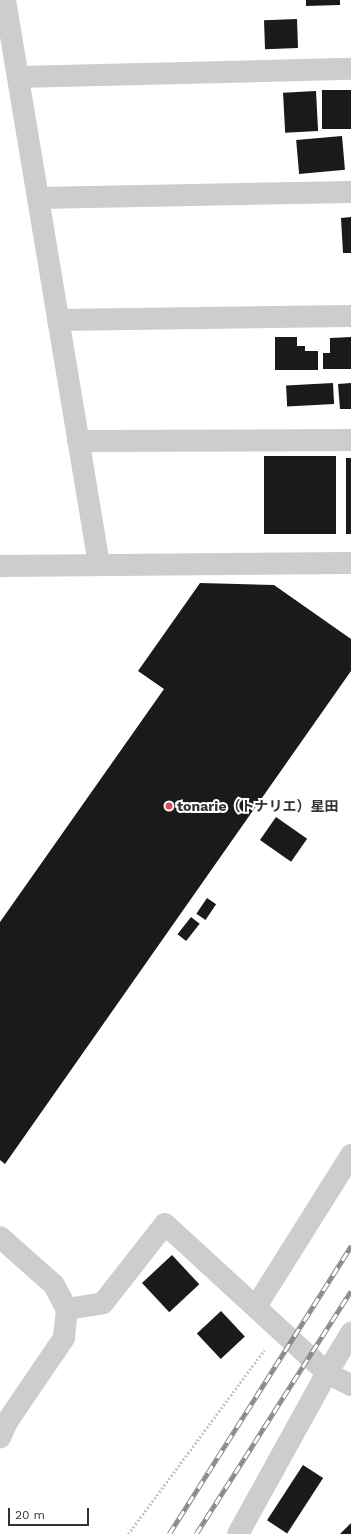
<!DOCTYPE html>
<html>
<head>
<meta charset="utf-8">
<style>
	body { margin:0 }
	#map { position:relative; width:351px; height:1534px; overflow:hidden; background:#fff; font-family:"Work Sans","Noto Sans JP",sans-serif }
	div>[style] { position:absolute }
	.building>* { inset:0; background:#1a1a1a; transform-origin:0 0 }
	.path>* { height:2.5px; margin-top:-1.25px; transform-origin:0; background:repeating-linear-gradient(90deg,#c7c7c7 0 2px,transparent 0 4px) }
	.minor>* { height:22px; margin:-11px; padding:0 11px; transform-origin:11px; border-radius:11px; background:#cdcdcd }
	.tertiary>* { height:22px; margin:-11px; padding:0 11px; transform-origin:11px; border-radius:11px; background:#cdcdcd }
	.rail>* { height:4.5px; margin-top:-2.25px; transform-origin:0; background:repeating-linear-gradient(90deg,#fff 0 9px,#888 0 18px); box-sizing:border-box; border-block:1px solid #888 }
	.dots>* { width:11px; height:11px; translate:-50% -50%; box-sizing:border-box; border:2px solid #fff; border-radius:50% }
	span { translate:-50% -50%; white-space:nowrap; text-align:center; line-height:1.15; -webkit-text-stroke:4px #fff; paint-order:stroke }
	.poi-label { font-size:14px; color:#333; font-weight:700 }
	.left { translate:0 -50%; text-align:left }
	.scale { position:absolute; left:8px; top:1508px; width:81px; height:18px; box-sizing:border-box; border:2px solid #333; border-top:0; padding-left:5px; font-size:12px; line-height:14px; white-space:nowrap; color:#333; -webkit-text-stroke:3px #fff; paint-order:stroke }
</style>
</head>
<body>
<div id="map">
	<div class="building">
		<i style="clip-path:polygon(306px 0,340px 0,340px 5px,306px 6px)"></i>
		<i style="left:297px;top:19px;width:29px;height:33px;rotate:88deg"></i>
		<i style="left:351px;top:90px;width:39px;height:29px;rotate:90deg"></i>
		<i style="left:316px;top:91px;width:40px;height:33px;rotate:87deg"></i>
		<i style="left:342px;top:136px;width:34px;height:46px;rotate:85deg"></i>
		<i style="clip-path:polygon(351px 217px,351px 253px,343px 253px,341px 218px)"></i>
		<i style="clip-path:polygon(275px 337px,297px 337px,297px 346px,305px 346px,305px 351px,318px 351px,318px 370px,275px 370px)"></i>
		<i style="clip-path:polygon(351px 337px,351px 369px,323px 369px,323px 353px,330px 353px,330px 338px)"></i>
		<i style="left:333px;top:383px;width:21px;height:47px;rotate:87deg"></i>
		<i style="clip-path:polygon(351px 383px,351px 409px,340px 409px,338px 384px)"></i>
		<i style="left:336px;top:456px;width:78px;height:72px;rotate:90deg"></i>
		<i style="left:346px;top:458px;width:5px;height:76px"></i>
		<i style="clip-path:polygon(200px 583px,274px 585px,351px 639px,351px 671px,5px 1164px,0 1160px,0 922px,164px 689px,138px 671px)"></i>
		<i style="left:276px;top:817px;width:38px;height:28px;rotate:35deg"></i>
		<i style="left:207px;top:898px;width:11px;height:19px;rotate:34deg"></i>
		<i style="left:191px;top:917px;width:11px;height:22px;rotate:38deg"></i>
		<i style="left:172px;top:1255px;width:40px;height:41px;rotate:47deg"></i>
		<i style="left:221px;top:1311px;width:35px;height:33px;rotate:47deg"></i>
		<i style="left:303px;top:1465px;width:24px;height:66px;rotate:33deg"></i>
		<i style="clip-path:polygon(351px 1523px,351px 1534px,340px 1534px)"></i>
	</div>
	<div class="path">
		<i style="left:128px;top:1534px;width:229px;rotate:-53.5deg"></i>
	</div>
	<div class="minor">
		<i style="left:5px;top:0;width:572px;rotate:80.54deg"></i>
		<i style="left:18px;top:77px;width:333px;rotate:-1.4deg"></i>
		<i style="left:38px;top:198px;width:313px;rotate:-1.1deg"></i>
		<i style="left:58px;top:320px;width:293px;rotate:-0.8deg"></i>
		<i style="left:78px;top:441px;width:273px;rotate:-0.2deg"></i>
		<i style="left:0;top:566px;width:351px;rotate:-0.5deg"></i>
		<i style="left:257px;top:1305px;width:177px;rotate:-57.9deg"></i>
		<i style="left:67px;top:1309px;width:36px;rotate:-9deg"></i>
		<i style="left:103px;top:1303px;width:100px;rotate:-51.9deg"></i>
		<i style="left:165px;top:1224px;width:220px;rotate:42.6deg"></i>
		<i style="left:327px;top:1373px;width:27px;rotate:27deg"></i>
		<i style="left:327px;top:1373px;width:47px;rotate:-59deg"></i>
	</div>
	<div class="tertiary">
		<i style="left:0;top:1237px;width:72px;rotate:41.6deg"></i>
		<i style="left:54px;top:1285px;width:27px;rotate:62deg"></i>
		<i style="left:67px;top:1309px;width:29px;rotate:96deg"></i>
		<i style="left:64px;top:1338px;width:102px;rotate:124.2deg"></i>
		<i style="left:7px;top:1422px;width:17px;rotate:114deg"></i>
		<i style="left:238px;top:1534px;width:184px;rotate:-61.1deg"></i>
	</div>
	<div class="rail">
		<i style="left:169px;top:1534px;width:341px;rotate:-57.7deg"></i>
		<i style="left:196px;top:1534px;width:288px;rotate:-57.5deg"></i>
	</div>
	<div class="dots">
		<i style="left:169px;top:806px;background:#d04e5b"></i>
	</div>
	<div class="poi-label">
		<span class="left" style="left:177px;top:806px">tonarie（トナリエ）星田</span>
	</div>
	<div class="scale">20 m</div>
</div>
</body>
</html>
